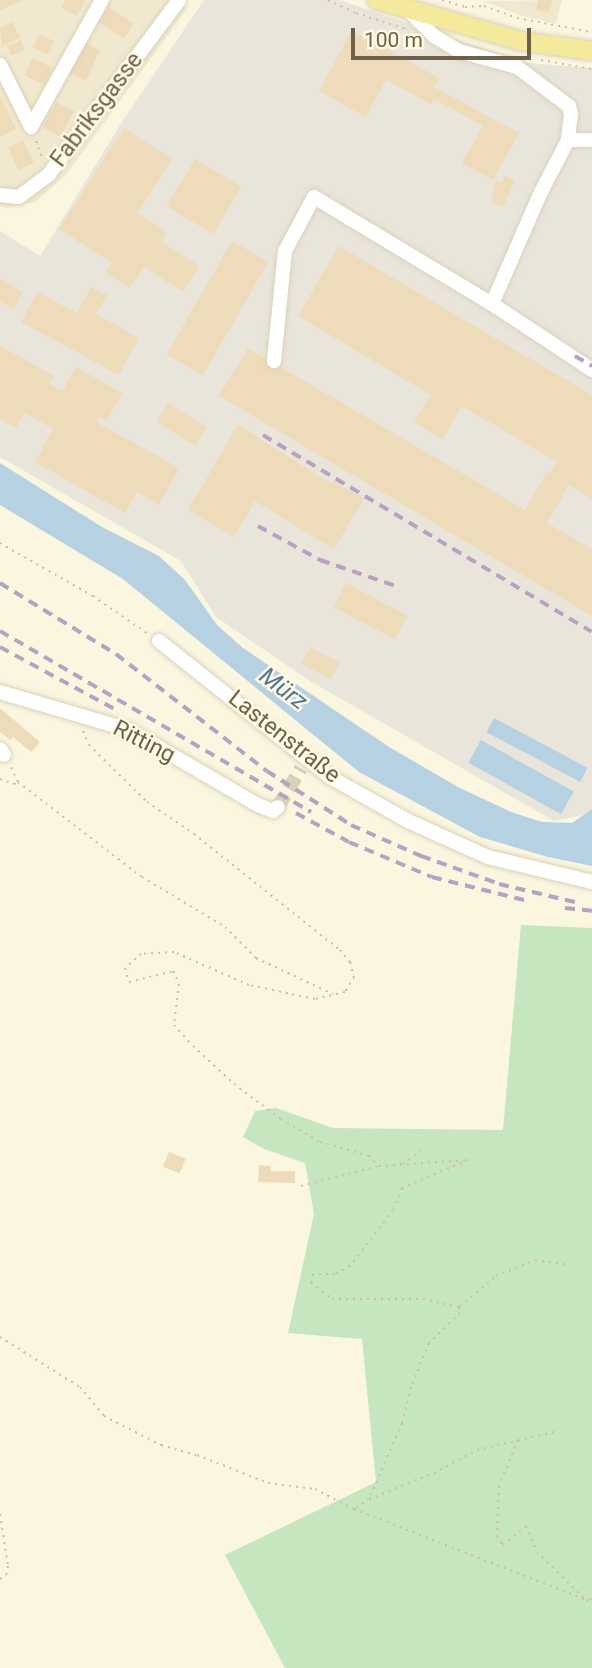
<!DOCTYPE html>
<html>
<head>
<meta charset="utf-8">
<style>
	body { margin:0 }
	#map { position:relative; width:592px; height:1668px; overflow:hidden; background:#faf6e0; font-family:Roboto,sans-serif }
	div>[style] { position:absolute }
	.residential>* { inset:0; background:#f1e9cf }
	.industrial>* { inset:0; background:#e9e5db }
	.green>* { inset:0; background:#c6e6c0 }
	.water>* { inset:0; background:#b6d1e2; transform-origin:0 0 }
	.building>* { inset:0; background:#eedbb9; transform-origin:0 0 }
	.minor-tunnel>* { height:14px; margin-top:-7px; transform-origin:0; background:repeating-linear-gradient(90deg,#d7d0ba 0 14px,transparent 0 21px) }
	.path>* { height:2px; margin-top:-1px; transform-origin:0; background:repeating-linear-gradient(90deg,#d2be9d 0 2px,transparent 0 7px) }
	.roads { filter:drop-shadow(0 0 2px #dad2bb) drop-shadow(0 0 2px #dad2bb) }
	.minor>* { height:14px; margin:-7px; padding:0 7px; transform-origin:7px; border-radius:7px; background:#fff }
	.major>* { height:18px; margin:-9px; padding:0 9px; transform-origin:9px; border-radius:9px; background:#f5ea9b }
	.rail>* { height:3.5px; margin-top:-1.75px; transform-origin:0; background:repeating-linear-gradient(90deg,#baa0c1 0 10px,transparent 0 17px) }
	span { translate:-50% -50%; white-space:nowrap; text-align:center; line-height:1.15; -webkit-text-stroke:5px #fefae5; paint-order:stroke }
	.street-label { font-size:23px; color:#6f6049 }
	.water-label { font-size:24px; color:#4e7895; font-style:italic }
	.scale { position:absolute; left:351px; top:28px; width:180px; height:32px; box-sizing:border-box; border:4px solid #6f6049; border-top:0; padding-left:9px; font-size:21px; line-height:24px; white-space:nowrap; color:#6f6049; -webkit-text-stroke:5px #fefae5; paint-order:stroke }
</style>
</head>
<body>
<div id="map">
	<div class="residential">
		<i style="clip-path:polygon(0 0,182px 0,186px 10px,66px 175px,35px 202px,7px 208px,0 206px)"></i>
		<i style="clip-path:polygon(562px 0,556px 24px,523px 16px,483px 1px)"></i>
	</div>
	<div class="industrial">
		<i style="clip-path:polygon(204px 0,339px 0,528px 63px,592px 68px,592px 813px,554px 821px,310px 681px,216px 617px,181px 561px,0 457px,0 231px,40px 256px,120px 125px)"></i>
	</div>
	<div class="green">
		<i style="clip-path:polygon(521px 925px,592px 928px,592px 1668px,285px 1668px,225px 1555px,376px 1482px,362px 1339px,288px 1333px,314px 1214px,305px 1163px,264px 1149px,243px 1137px,255px 1111px,276px 1108px,333px 1128px,503px 1130px)"></i>
	</div>
	<div class="water">
		<i style="clip-path:polygon(0 463px,102px 527px,159px 556px,185px 580px,217px 625px,243px 648px,389px 747px,458px 787px,511px 812px,542px 822px,572px 823px,592px 809px,592px 866px,548px 857px,480px 837px,359px 772px,123px 579px,0 505px)"></i>
		<i style="left:494px;top:718px;width:106px;height:16px;rotate:28deg"></i>
		<i style="left:481px;top:740px;width:106px;height:26px;rotate:29deg"></i>
	</div>
	<div class="building">
		<i style="clip-path:polygon(0 0,23px 0,0 10px)"></i>
		<i style="clip-path:polygon(65px 0,85px 0,77px 16px,61px 8px)"></i>
		<i style="clip-path:polygon(538px 0,553px 0,549px 13px,536px 10px)"></i>
		<i style="left:109px;top:7px;width:30px;height:18px;rotate:34deg"></i>
		<i style="clip-path:polygon(12px 22px,20px 38px,2px 46px,0 28px)"></i>
		<i style="clip-path:polygon(352px 30px,439px 78px,434px 87px,519px 133px,493px 180px,462px 163px,483px 126px,434px 99px,431px 104px,386px 80px,366px 117px,319px 91px)"></i>
		<i style="left:39px;top:34px;width:17px;height:15px;rotate:25deg"></i>
		<i style="left:21px;top:40px;width:11px;height:15px;rotate:68deg"></i>
		<i style="left:83px;top:42px;width:19px;height:34px;rotate:25deg"></i>
		<i style="left:33px;top:58px;width:22px;height:19px;rotate:27deg"></i>
		<i style="clip-path:polygon(0 96px,16px 129px,0 137px)"></i>
		<i style="left:56px;top:102px;width:20px;height:29px;rotate:27deg"></i>
		<i style="clip-path:polygon(124px 128px,172px 159px,137px 213px,167px 233px,162px 242px,199px 266px,183px 292px,144px 267px,130px 288px,106px 273px,112px 263px,59px 229px)"></i>
		<i style="left:23px;top:140px;width:25px;height:17px;rotate:64deg"></i>
		<i style="left:195px;top:159px;width:54px;height:55px;rotate:31deg"></i>
		<i style="clip-path:polygon(505px 176px,515px 180px,503px 207px,491px 202px,496px 181px,501px 183px)"></i>
		<i style="left:232px;top:241px;width:42px;height:131px;rotate:30deg"></i>
		<i style="clip-path:polygon(339px 246px,592px 395px,592px 499px,569px 485px,547px 523px,592px 549px,592px 616px,219px 396px,248px 348px,525px 510px,547px 472px,550px 474px,557px 462px,462px 406px,443px 439px,414px 422px,431px 395px,298px 316px)"></i>
		<i style="clip-path:polygon(0 278px,23px 292px,14px 309px,0 301px)"></i>
		<i style="clip-path:polygon(91px 287px,107px 295px,96px 314px,139px 338px,119px 375px,21px 322px,37px 292px,77px 313px)"></i>
		<i style="clip-path:polygon(0 346px,54px 376px,49px 384px,59px 390px,63px 390px,76px 367px,122px 393px,107px 421px,99px 417px,96px 422px,179px 468px,159px 505px,137px 492px,125px 513px,35px 462px,53px 429px,25px 413px,16px 428px,0 419px)"></i>
		<i style="left:168px;top:403px;width:46px;height:22px;rotate:32deg"></i>
		<i style="clip-path:polygon(238px 425px,330px 483px,335px 482px,364px 499px,334px 549px,255px 501px,234px 537px,188px 510px)"></i>
		<i style="left:346px;top:583px;width:70px;height:27px;rotate:28deg"></i>
		<i style="left:310px;top:647px;width:33px;height:19px;rotate:27deg"></i>
		<i style="clip-path:polygon(0 708px,40px 742px,31px 752px,13px 737px,10px 740px,0 732px)"></i>
		<i style="left:169px;top:1152px;width:18px;height:16px;rotate:22deg"></i>
		<i style="clip-path:polygon(259px 1165px,271px 1166px,270px 1171px,295px 1171px,295px 1183px,258px 1182px)"></i>
	</div>
	<div class="minor-tunnel">
		<i style="left:278px;top:807px;width:45px;rotate:-59.5deg"></i>
	</div>
	<div class="path">
		<i style="left:328px;top:0;width:31px;rotate:25deg"></i>
		<i style="left:356px;top:13px;width:56px;rotate:17.8deg"></i>
		<i style="left:442px;top:0;width:24px;rotate:17deg"></i>
		<i style="left:465px;top:7px;width:19px;rotate:-3deg"></i>
		<i style="left:484px;top:6px;width:35px;rotate:20deg"></i>
		<i style="left:517px;top:18px;width:76px;rotate:10.6deg"></i>
		<i style="left:541px;top:60px;width:52px;rotate:10deg"></i>
		<i style="left:36px;top:141px;width:19px;rotate:69deg"></i>
		<i style="left:0;top:543px;width:107px;rotate:29.7deg"></i>
		<i style="left:93px;top:596px;width:67px;rotate:34.6deg"></i>
		<i style="left:83px;top:731px;width:15px;rotate:67deg"></i>
		<i style="left:89px;top:745px;width:81px;rotate:44.5deg"></i>
		<i style="left:147px;top:802px;width:57px;rotate:34.2deg"></i>
		<i style="left:194px;top:834px;width:186px;rotate:38.5deg"></i>
		<i style="left:340px;top:950px;width:16px;rotate:50deg"></i>
		<i style="left:350px;top:962px;width:16px;rotate:75deg"></i>
		<i style="left:354px;top:977px;width:17px;rotate:121deg"></i>
		<i style="left:345px;top:992px;width:31px;rotate:167deg"></i>
		<i style="left:315px;top:999px;width:67px;rotate:-168deg"></i>
		<i style="left:249px;top:985px;width:82px;rotate:-156.3deg"></i>
		<i style="left:174px;top:952px;width:33px;rotate:177deg"></i>
		<i style="left:141px;top:954px;width:21px;rotate:139deg"></i>
		<i style="left:125px;top:968px;width:15px;rotate:74deg"></i>
		<i style="left:129px;top:982px;width:45px;rotate:-14deg"></i>
		<i style="left:173px;top:971px;width:14px;rotate:65deg"></i>
		<i style="left:179px;top:984px;width:41px;rotate:97deg"></i>
		<i style="left:174px;top:1025px;width:28px;rotate:48deg"></i>
		<i style="left:193px;top:1046px;width:56px;rotate:42.8deg"></i>
		<i style="left:234px;top:1084px;width:59px;rotate:36.7deg"></i>
		<i style="left:281px;top:1119px;width:45px;rotate:30.5deg"></i>
		<i style="left:320px;top:1142px;width:51px;rotate:15.9deg"></i>
		<i style="left:369px;top:1156px;width:14px;rotate:45deg"></i>
		<i style="left:0;top:779px;width:15px;rotate:20deg"></i>
		<i style="left:14px;top:784px;width:4px;rotate:-27deg"></i>
		<i style="left:18px;top:782px;width:19px;rotate:-115deg"></i>
		<i style="left:18px;top:782px;width:156px;rotate:37.5deg"></i>
		<i style="left:142px;top:877px;width:97px;rotate:31.1deg"></i>
		<i style="left:225px;top:927px;width:44px;rotate:45deg"></i>
		<i style="left:256px;top:958px;width:85px;rotate:25.1deg"></i>
		<i style="left:403px;top:1164px;width:22px;rotate:-36deg"></i>
		<i style="left:301px;top:1186px;width:81px;rotate:-14.4deg"></i>
		<i style="left:379px;top:1166px;width:89px;rotate:-3.9deg"></i>
		<i style="left:468px;top:1160px;width:72px;rotate:157deg"></i>
		<i style="left:402px;top:1188px;width:24px;rotate:112deg"></i>
		<i style="left:393px;top:1210px;width:71px;rotate:127.5deg"></i>
		<i style="left:350px;top:1266px;width:17px;rotate:152deg"></i>
		<i style="left:335px;top:1274px;width:22px;rotate:180deg"></i>
		<i style="left:313px;top:1274px;width:9px;rotate:103deg"></i>
		<i style="left:311px;top:1283px;width:26px;rotate:37deg"></i>
		<i style="left:332px;top:1299px;width:91px"></i>
		<i style="left:423px;top:1299px;width:37px;rotate:13deg"></i>
		<i style="left:459px;top:1307px;width:6px;rotate:81deg"></i>
		<i style="left:460px;top:1313px;width:43px;rotate:135.9deg"></i>
		<i style="left:429px;top:1343px;width:48px;rotate:112.2deg"></i>
		<i style="left:411px;top:1387px;width:37px;rotate:104deg"></i>
		<i style="left:402px;top:1423px;width:83px;rotate:113.5deg"></i>
		<i style="left:369px;top:1499px;width:70px;rotate:-21.8deg"></i>
		<i style="left:434px;top:1473px;width:49px;rotate:-28.1deg"></i>
		<i style="left:477px;top:1450px;width:79px;rotate:-13.2deg"></i>
		<i style="left:460px;top:1306px;width:47px;rotate:-39.8deg"></i>
		<i style="left:496px;top:1276px;width:42px;rotate:-22.3deg"></i>
		<i style="left:535px;top:1260px;width:35px;rotate:8deg"></i>
		<i style="left:0;top:1337px;width:94px;rotate:32deg"></i>
		<i style="left:80px;top:1387px;width:38px;rotate:50deg"></i>
		<i style="left:104px;top:1416px;width:64px;rotate:27deg"></i>
		<i style="left:161px;top:1445px;width:37px;rotate:16deg"></i>
		<i style="left:197px;top:1455px;width:76px;rotate:21.5deg"></i>
		<i style="left:268px;top:1483px;width:47px;rotate:7.3deg"></i>
		<i style="left:315px;top:1489px;width:44px;rotate:27.1deg"></i>
		<i style="left:354px;top:1509px;width:249px;rotate:21.4deg"></i>
		<i style="left:518px;top:1440px;width:50px;rotate:112.4deg"></i>
		<i style="left:499px;top:1486px;width:50px;rotate:92.3deg"></i>
		<i style="left:497px;top:1536px;width:11px;rotate:56deg"></i>
		<i style="left:503px;top:1545px;width:30px;rotate:-40deg"></i>
		<i style="left:526px;top:1526px;width:28px;rotate:67deg"></i>
		<i style="left:537px;top:1552px;width:69px;rotate:44.4deg"></i>
		<i style="left:586px;top:1600px;width:6px;rotate:9deg"></i>
		<i style="left:356px;top:1508px;width:15px;rotate:-37deg"></i>
		<i style="left:0;top:1514px;width:53px;rotate:81.3deg"></i>
		<i style="left:8px;top:1566px;width:8px;rotate:97deg"></i>
		<i style="left:7px;top:1574px;width:9px;rotate:144deg"></i>
		<i style="left:590px;top:1600px;width:7px;rotate:-74deg"></i>
	</div>
	<div class="roads">
		<div class="minor">
			<i style="left:408px;top:10px;width:37px;rotate:45deg"></i>
			<i style="left:434px;top:36px;width:29px;rotate:31deg"></i>
			<i style="left:459px;top:51px;width:60px;rotate:15.4deg"></i>
			<i style="left:517px;top:67px;width:65px;rotate:36.9deg"></i>
			<i style="left:569px;top:106px;width:8px;rotate:76deg"></i>
			<i style="left:571px;top:114px;width:26px;rotate:97deg"></i>
			<i style="left:0;top:65px;width:69px;rotate:63.4deg"></i>
			<i style="left:31px;top:127px;width:145px;rotate:-60.8deg"></i>
			<i style="left:0;top:195px;width:19px;rotate:6deg"></i>
			<i style="left:19px;top:197px;width:38px;rotate:-37deg"></i>
			<i style="left:49px;top:174px;width:217px;rotate:-53.2deg"></i>
			<i style="left:492px;top:304px;width:122px;rotate:-66.4deg"></i>
			<i style="left:541px;top:192px;width:59px;rotate:-62.6deg"></i>
			<i style="left:568px;top:140px;width:24px"></i>
			<i style="left:274px;top:361px;width:111px;rotate:-84.3deg"></i>
			<i style="left:285px;top:251px;width:61px;rotate:-61.8deg"></i>
			<i style="left:314px;top:197px;width:208px;rotate:31deg"></i>
			<i style="left:492px;top:304px;width:120px;rotate:33.4deg"></i>
			<i style="left:159px;top:641px;width:218px;rotate:38.5deg"></i>
			<i style="left:330px;top:777px;width:90px;rotate:29.4deg"></i>
			<i style="left:408px;top:821px;width:88px;rotate:24.2deg"></i>
			<i style="left:488px;top:857px;width:107px;rotate:13.5deg"></i>
			<i style="left:0;top:692px;width:134px;rotate:16.4deg"></i>
			<i style="left:129px;top:730px;width:149px;rotate:30.2deg"></i>
			<i style="left:258px;top:805px;width:16px;rotate:22deg"></i>
			<i style="left:273px;top:811px;width:6px;rotate:-39deg"></i>
			<i style="left:0;top:749px;width:7px;rotate:56deg"></i>
		</div>
		<div class="major">
			<i style="left:377px;top:0;width:150px;rotate:15.9deg"></i>
			<i style="left:521px;top:41px;width:72px;rotate:8deg"></i>
		</div>
	</div>
	<div class="rail">
		<i style="left:575px;top:356px;width:20px;rotate:30deg"></i>
		<i style="left:263px;top:435px;width:383px;rotate:30.9deg"></i>
		<i style="left:258px;top:526px;width:71px;rotate:28.7deg"></i>
		<i style="left:320px;top:560px;width:83px;rotate:18.9deg"></i>
		<i style="left:0;top:583px;width:136px;rotate:31.5deg"></i>
		<i style="left:116px;top:654px;width:191px;rotate:37.8deg"></i>
		<i style="left:267px;top:771px;width:100px;rotate:32.7deg"></i>
		<i style="left:351px;top:825px;width:77px;rotate:23.9deg"></i>
		<i style="left:421px;top:856px;width:83px;rotate:19.7deg"></i>
		<i style="left:499px;top:884px;width:82px;rotate:13.4deg"></i>
		<i style="left:0;top:631px;width:360px;rotate:30.2deg"></i>
		<i style="left:0;top:647px;width:136px;rotate:28.4deg"></i>
		<i style="left:296px;top:813px;width:60px;rotate:28.7deg"></i>
		<i style="left:349px;top:842px;width:90px;rotate:22.9deg"></i>
		<i style="left:432px;top:877px;width:95px;rotate:14deg"></i>
		<i style="left:565px;top:908px;width:27px;rotate:6deg"></i>
	</div>
	<div class="street-label">
		<span style="left:97px;top:110px;rotate:-53deg">Fabriksgasse</span>
		<span style="left:284px;top:737px;rotate:38deg">Lastenstraße</span>
		<span style="left:144px;top:742px;rotate:27deg">Ritting</span>
	</div>
	<div class="water-label">
		<span style="left:283px;top:689px;rotate:37deg">Mürz</span>
	</div>
	<div class="scale">100 m</div>
</div>
</body>
</html>
